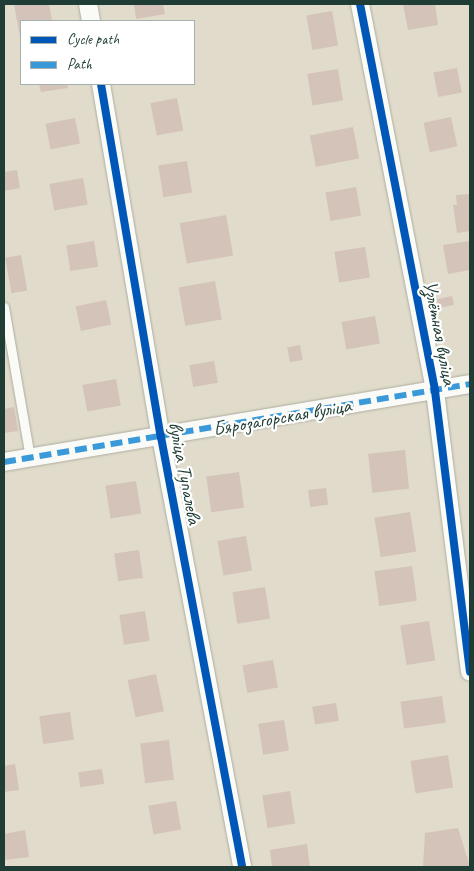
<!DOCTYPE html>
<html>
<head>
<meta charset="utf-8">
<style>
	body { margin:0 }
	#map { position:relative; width:474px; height:871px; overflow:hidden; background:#e0dbca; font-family:Caveat,sans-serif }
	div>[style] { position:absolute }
	.building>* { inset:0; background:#d4c3b8; transform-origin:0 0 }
	.roads { filter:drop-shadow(0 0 1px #adada2) drop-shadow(0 0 1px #adada2) }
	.lane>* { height:9px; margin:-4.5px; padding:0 4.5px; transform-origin:4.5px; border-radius:4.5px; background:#fafaf7 }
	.street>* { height:18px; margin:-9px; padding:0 9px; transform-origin:9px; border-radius:9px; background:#fafaf7 }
	.quiet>* { height:6px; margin-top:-3px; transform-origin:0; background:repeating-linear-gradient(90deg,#3a99d8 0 12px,transparent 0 18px) }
	.cycleway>* { height:8px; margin:-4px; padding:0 4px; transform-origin:4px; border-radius:4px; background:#0057b8 }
	span { translate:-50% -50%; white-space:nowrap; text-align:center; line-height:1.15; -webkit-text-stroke:4.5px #fff; paint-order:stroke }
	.street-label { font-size:20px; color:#1f3d34 }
	.frame { position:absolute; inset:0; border:5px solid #1f3d34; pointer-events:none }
	.legend { position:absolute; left:20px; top:20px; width:175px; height:65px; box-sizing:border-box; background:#fff; border:1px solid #a5b1ae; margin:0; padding:6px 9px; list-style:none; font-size:15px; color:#1f3d34 }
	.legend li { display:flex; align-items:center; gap:10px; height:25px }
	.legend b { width:25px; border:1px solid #a5b1ae }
</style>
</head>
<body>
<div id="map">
	<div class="building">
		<i style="clip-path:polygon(14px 4px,49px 4px,52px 21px,21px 21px,20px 37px)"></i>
		<i style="clip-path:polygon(134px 4px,163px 4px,165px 14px,136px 19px)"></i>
		<i style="clip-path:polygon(403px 4px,435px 4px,438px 25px,408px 30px)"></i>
		<i style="left:332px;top:11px;width:35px;height:26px;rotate:80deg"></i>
		<i style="left:457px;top:68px;width:25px;height:24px;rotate:79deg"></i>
		<i style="left:338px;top:69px;width:32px;height:31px;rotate:81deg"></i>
		<i style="clip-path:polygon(39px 84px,67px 84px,68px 88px,41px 92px)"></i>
		<i style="left:177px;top:98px;width:33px;height:27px;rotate:79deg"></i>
		<i style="left:451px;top:117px;width:30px;height:28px;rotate:78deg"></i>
		<i style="left:75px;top:118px;width:26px;height:30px;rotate:79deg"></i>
		<i style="left:353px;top:127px;width:32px;height:44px;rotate:79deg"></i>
		<i style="left:187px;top:161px;width:32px;height:29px;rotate:81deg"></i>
		<i style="clip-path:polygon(17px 170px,20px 188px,4px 191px,4px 172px)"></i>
		<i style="left:83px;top:178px;width:27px;height:34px;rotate:80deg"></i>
		<i style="left:356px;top:187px;width:29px;height:31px;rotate:80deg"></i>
		<i style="clip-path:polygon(470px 194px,470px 231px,457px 233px,453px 205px,457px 205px,456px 195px)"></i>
		<i style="left:226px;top:215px;width:41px;height:47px;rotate:80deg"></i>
		<i style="left:94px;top:241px;width:26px;height:28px;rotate:81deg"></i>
		<i style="clip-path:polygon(470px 241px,470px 270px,448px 274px,443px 245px)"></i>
		<i style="left:365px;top:247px;width:31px;height:31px;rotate:81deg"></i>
		<i style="left:21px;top:255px;width:36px;height:16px;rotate:80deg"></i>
		<i style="left:215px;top:281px;width:39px;height:37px;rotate:80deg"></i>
		<i style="left:452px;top:296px;width:9px;height:16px;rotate:77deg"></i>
		<i style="left:106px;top:300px;width:25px;height:31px;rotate:78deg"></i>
		<i style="left:375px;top:316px;width:28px;height:34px;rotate:80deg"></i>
		<i style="left:300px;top:345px;width:15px;height:13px;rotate:79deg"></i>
		<i style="left:214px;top:361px;width:22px;height:25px;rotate:80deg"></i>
		<i style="left:116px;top:379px;width:27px;height:34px;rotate:80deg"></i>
		<i style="clip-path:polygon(14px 407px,18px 431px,4px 433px,4px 409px)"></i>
		<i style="left:405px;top:450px;width:39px;height:37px;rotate:84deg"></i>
		<i style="left:239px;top:472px;width:36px;height:33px;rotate:82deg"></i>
		<i style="left:136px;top:481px;width:33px;height:31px;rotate:81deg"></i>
		<i style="left:326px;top:488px;width:17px;height:18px;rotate:83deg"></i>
		<i style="left:410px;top:512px;width:40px;height:36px;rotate:81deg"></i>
		<i style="left:246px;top:536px;width:35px;height:29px;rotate:80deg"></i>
		<i style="left:139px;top:550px;width:28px;height:25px;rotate:82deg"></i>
		<i style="left:412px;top:566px;width:35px;height:38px;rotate:82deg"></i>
		<i style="left:265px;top:587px;width:32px;height:33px;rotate:81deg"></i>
		<i style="left:145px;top:611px;width:30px;height:26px;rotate:81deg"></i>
		<i style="left:429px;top:621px;width:40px;height:29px;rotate:81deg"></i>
		<i style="left:273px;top:660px;width:28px;height:31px;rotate:80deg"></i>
		<i style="left:156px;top:674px;width:38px;height:29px;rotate:78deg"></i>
		<i style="left:442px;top:696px;width:27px;height:42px;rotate:82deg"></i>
		<i style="left:336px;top:703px;width:18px;height:24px;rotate:81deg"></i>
		<i style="left:70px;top:712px;width:28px;height:31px;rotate:82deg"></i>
		<i style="left:284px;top:720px;width:31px;height:26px;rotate:81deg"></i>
		<i style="left:169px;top:740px;width:40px;height:29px;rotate:83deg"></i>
		<i style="left:448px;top:755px;width:33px;height:38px;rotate:81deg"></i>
		<i style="clip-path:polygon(15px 764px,19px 790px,4px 792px,4px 766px)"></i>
		<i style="left:102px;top:769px;width:15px;height:24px;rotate:82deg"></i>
		<i style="left:290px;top:791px;width:33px;height:28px;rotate:81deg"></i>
		<i style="left:176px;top:801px;width:29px;height:28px;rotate:80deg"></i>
		<i style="clip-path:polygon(458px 828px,470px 867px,423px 867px,425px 833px)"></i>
		<i style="clip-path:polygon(25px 830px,29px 857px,4px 860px,4px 834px)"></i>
		<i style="clip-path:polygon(307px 844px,310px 867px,272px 867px,270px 850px)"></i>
	</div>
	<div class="roads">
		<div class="lane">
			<i style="left:4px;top:307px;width:153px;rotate:80.2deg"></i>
		</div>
		<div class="street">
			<i style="left:88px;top:4px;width:17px;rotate:80deg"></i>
			<i style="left:360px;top:4px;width:394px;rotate:79deg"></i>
			<i style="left:435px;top:391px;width:283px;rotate:82.9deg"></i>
			<i style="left:101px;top:84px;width:358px;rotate:80.4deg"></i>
			<i style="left:161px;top:437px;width:438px;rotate:79.3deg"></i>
			<i style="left:4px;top:462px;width:472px;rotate:-9.5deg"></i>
		</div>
	</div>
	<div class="quiet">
		<i style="left:4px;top:462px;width:472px;rotate:-9.5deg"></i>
	</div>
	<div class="cycleway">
		<i style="left:360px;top:4px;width:394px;rotate:79deg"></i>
		<i style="left:435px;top:391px;width:283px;rotate:82.9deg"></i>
		<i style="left:101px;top:84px;width:358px;rotate:80.4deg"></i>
		<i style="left:161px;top:437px;width:438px;rotate:79.3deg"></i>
	</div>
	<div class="street-label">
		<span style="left:440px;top:333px;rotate:79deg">Узлётная вуліца</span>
		<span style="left:282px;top:417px;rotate:-10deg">Бярозагорская вуліца</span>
		<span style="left:185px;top:473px;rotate:79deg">вуліца Тупалева</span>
	</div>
	<div class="frame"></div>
	<ul class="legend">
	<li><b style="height:6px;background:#0057b8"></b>Cycle path</li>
	<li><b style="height:6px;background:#3a99d8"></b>Path</li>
	</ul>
</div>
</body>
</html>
